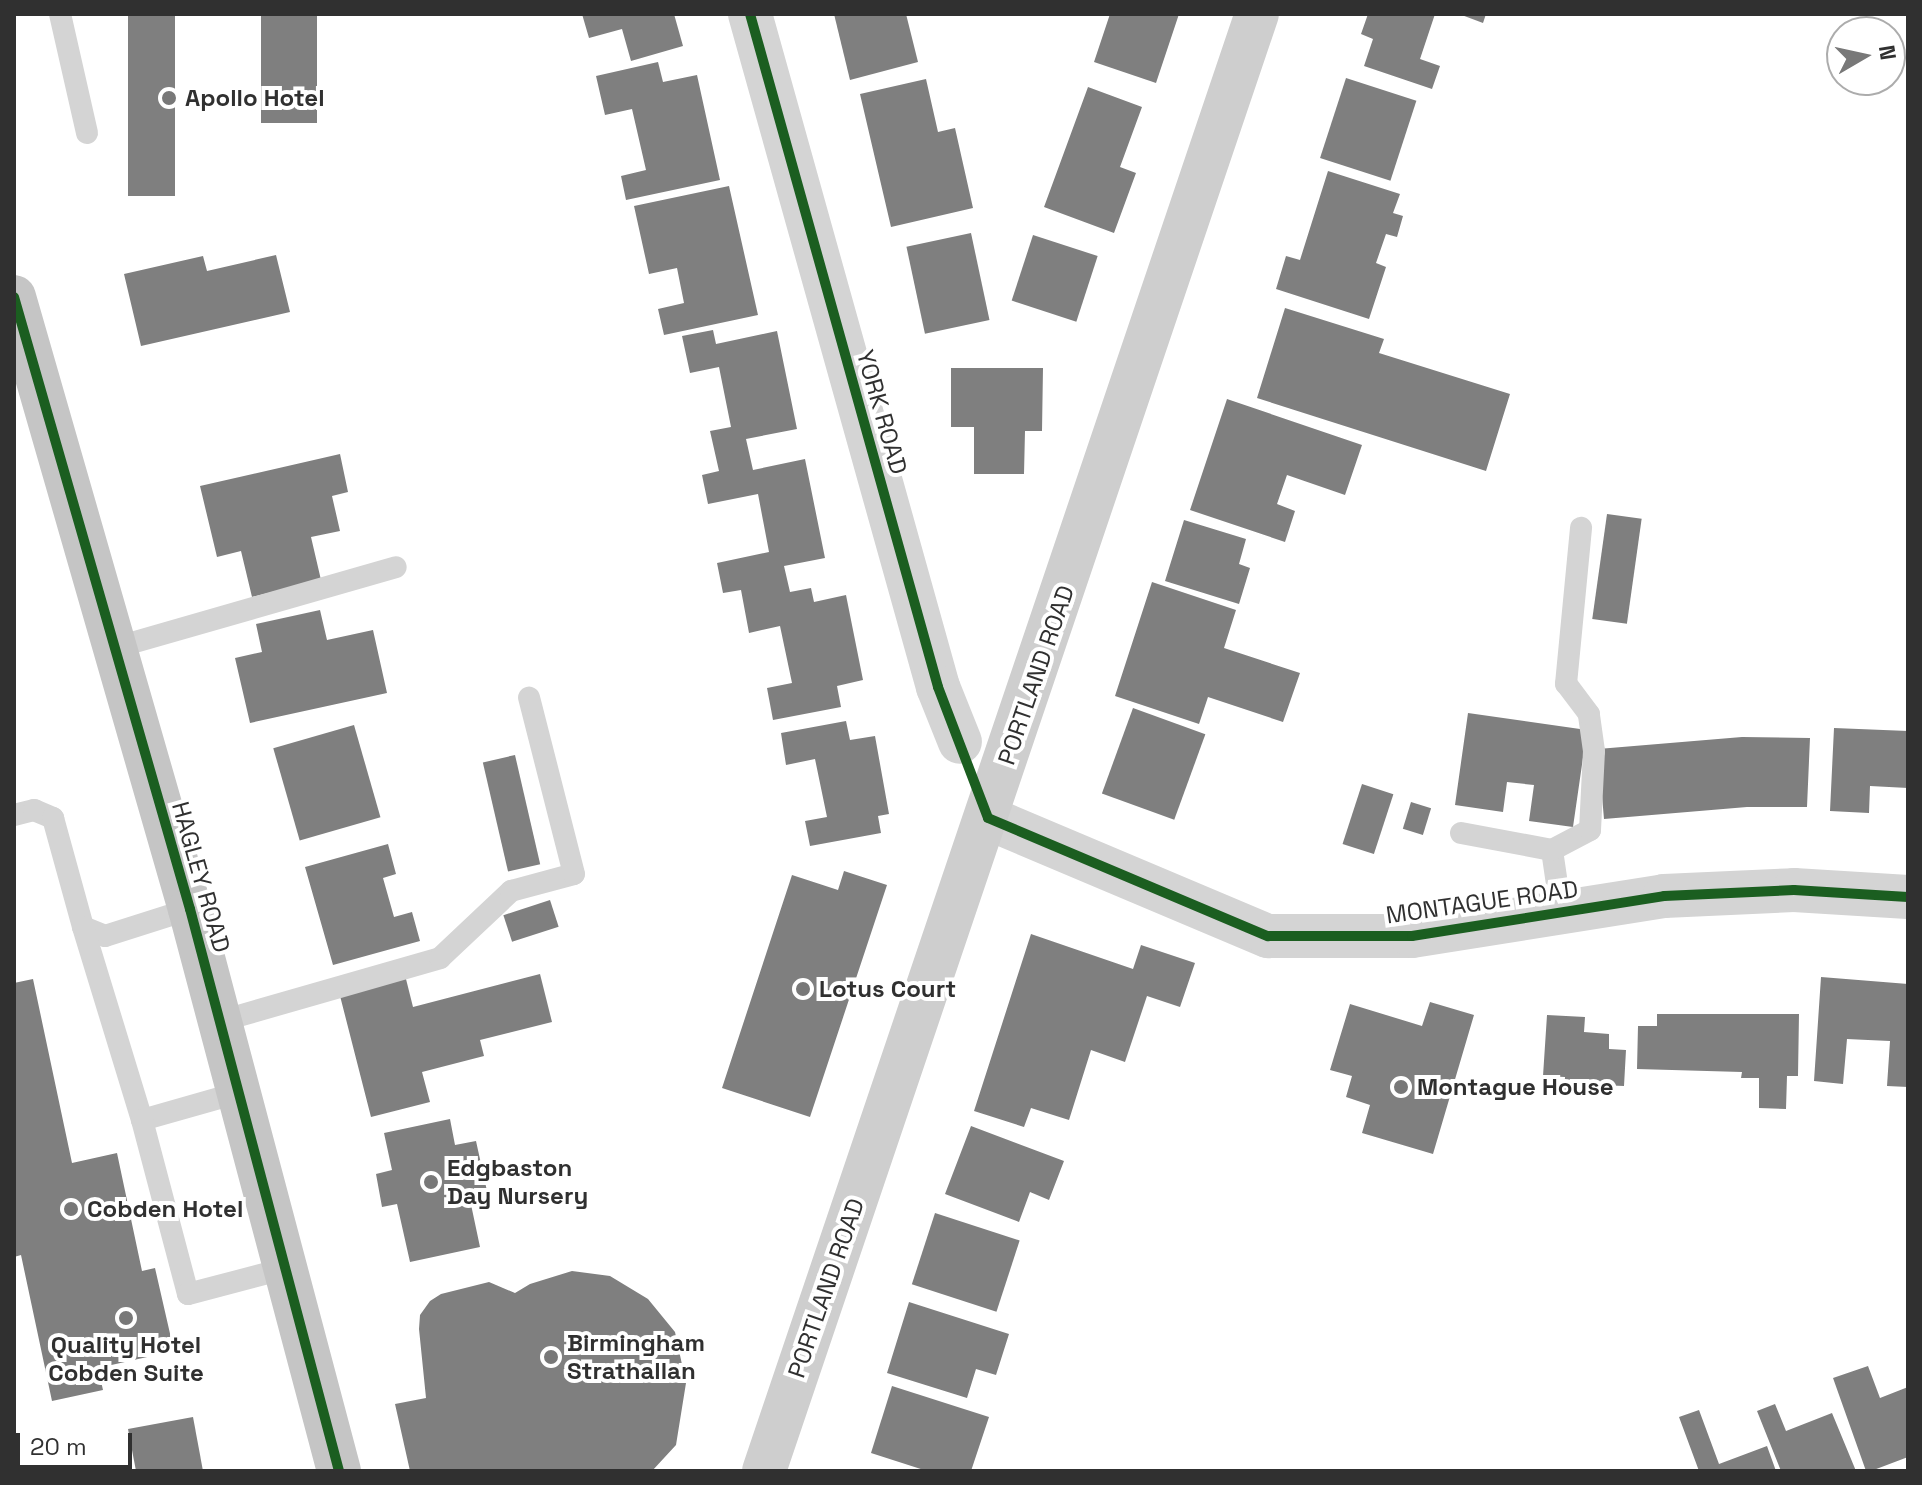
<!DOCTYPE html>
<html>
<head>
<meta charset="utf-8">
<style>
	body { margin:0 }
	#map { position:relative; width:1922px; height:1485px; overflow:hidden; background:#fff; font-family:"Space Grotesk",sans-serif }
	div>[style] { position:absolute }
	.building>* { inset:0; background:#7f7f7f; transform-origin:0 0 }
	.service>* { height:22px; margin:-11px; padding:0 11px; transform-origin:11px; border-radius:11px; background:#d4d4d4 }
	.minor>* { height:44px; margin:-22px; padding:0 22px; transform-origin:22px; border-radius:22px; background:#d4d4d4 }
	.secondary>* { height:44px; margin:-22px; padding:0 22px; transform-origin:22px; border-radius:22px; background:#cecece }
	.trunk>* { height:44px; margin:-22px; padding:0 22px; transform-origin:22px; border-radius:22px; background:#c5c5c5 }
	.cycleway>* { height:10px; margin:-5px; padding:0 5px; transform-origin:5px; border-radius:5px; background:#1b5e20 }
	.dots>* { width:22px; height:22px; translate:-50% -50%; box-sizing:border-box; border:4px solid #fff; border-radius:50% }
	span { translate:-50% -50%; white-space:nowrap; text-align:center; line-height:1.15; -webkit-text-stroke:8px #fff; paint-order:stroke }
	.poi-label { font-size:24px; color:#303030; font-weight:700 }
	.left { translate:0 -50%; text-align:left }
	.street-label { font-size:24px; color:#303030 }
	.frame { position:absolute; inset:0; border:16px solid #303030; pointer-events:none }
	.north { position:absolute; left:1826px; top:16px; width:80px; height:80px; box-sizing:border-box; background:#fff; border:2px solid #acacac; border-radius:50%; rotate:81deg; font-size:22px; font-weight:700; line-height:32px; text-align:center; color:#303030 }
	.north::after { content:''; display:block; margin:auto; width:28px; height:36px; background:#787878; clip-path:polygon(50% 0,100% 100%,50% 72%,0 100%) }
	.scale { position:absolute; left:16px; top:1433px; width:116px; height:36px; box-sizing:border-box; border:4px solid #303030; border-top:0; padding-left:10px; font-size:24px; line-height:28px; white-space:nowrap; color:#303030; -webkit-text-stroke:6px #fff; paint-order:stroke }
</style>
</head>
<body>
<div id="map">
	<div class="building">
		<i style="left:128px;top:14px;width:47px;height:182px"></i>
		<i style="left:261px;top:14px;width:56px;height:109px"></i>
		<i style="clip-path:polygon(582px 14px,674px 14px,683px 46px,631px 61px,622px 29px,589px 38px)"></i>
		<i style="clip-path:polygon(834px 14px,906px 14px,918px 62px,850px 80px)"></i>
		<i style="clip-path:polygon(1110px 14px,1179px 14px,1156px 83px,1094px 62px)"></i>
		<i style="clip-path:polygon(1368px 14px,1435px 14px,1420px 59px,1440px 66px,1432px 89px,1364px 66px,1373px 39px,1361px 34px)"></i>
		<i style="clip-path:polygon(1459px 14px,1486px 14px,1483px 23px)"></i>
		<i style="clip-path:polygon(658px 62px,663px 82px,697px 75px,720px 180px,626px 200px,621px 176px,646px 170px,632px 109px,605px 115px,596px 76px)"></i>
		<i style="left:1346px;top:78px;width:74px;height:84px;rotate:18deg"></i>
		<i style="clip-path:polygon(926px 79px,938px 132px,955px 128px,973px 208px,891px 227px,860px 94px)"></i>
		<i style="clip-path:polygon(1088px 87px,1142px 107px,1120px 167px,1136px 173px,1114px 233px,1044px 207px)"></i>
		<i style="clip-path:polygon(1328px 171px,1400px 194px,1393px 213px,1403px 216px,1397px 237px,1386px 234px,1376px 263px,1386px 267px,1369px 319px,1276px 289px,1286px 256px,1300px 260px)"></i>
		<i style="clip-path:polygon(729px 186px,758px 315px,664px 335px,658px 309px,684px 303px,677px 268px,649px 274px,634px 206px)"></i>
		<i style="left:971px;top:233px;width:89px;height:66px;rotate:78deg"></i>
		<i style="left:1033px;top:235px;width:68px;height:69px;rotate:18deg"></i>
		<i style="clip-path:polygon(276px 255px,290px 312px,141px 346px,124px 274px,203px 256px,207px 271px)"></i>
		<i style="clip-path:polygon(1285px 308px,1384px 339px,1379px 353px,1510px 394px,1486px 471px,1257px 398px)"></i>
		<i style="clip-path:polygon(713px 330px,716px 344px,777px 331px,797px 429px,746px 439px,753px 470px,805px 459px,825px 558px,784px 566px,790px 592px,811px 588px,814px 602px,846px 595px,863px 680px,837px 686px,841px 707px,773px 720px,767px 688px,792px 683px,780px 626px,749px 633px,741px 590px,723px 593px,717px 563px,769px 552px,758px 494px,708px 504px,702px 475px,719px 471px,710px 431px,731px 427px,719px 367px,690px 373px,682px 336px)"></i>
		<i style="clip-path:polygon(951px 368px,1043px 368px,1042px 431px,1025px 431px,1024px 474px,974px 474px,974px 427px,951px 427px)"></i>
		<i style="clip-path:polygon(1227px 399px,1362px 445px,1345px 495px,1287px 475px,1277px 504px,1295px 511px,1285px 542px,1190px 510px)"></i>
		<i style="clip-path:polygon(340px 454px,348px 492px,332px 496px,340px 531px,311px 537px,321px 580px,252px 597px,241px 551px,217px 557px,200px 486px)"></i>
		<i style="left:1607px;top:514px;width:35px;height:106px;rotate:8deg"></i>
		<i style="clip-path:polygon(1184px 520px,1246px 539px,1239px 564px,1250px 568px,1239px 604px,1165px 581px)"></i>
		<i style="clip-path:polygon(1152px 582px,1236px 610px,1224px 648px,1300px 673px,1283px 722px,1208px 697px,1199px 724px,1115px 696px)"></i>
		<i style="clip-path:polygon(320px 610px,327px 640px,373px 630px,387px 693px,250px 723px,235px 658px,262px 652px,256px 624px)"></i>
		<i style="left:1133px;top:708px;width:77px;height:91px;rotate:20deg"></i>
		<i style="clip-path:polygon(1468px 713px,1587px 730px,1573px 827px,1529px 821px,1534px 785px,1507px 782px,1503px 812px,1455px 805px)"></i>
		<i style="clip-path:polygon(846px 721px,850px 740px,875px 736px,889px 814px,878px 816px,881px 833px,810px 846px,805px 821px,827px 817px,815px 759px,786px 765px,781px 733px)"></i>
		<i style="left:354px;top:725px;width:96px;height:84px;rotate:74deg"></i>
		<i style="clip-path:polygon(1834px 728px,1908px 731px,1908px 788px,1870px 786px,1869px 813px,1830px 811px)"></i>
		<i style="clip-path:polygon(1742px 737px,1810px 738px,1807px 807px,1747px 807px,1604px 819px,1598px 749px)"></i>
		<i style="left:515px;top:755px;width:112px;height:33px;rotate:77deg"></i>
		<i style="left:1362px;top:784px;width:33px;height:63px;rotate:18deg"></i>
		<i style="left:1411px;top:802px;width:21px;height:28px;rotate:17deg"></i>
		<i style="clip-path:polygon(388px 844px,396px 874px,383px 878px,394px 917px,412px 912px,420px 941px,333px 965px,305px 867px)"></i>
		<i style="clip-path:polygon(844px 871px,887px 885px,810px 1117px,722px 1088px,792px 875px,838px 890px)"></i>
		<i style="left:550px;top:900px;width:28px;height:49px;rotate:72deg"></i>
		<i style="clip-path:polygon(1031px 934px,1133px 969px,1141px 945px,1195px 963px,1180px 1007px,1147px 996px,1125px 1062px,1091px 1050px,1069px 1120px,1031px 1108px,1024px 1127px,974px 1111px)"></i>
		<i style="clip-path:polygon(404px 971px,413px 1007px,540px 974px,552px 1022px,480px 1040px,484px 1056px,422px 1072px,430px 1102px,371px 1117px,338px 988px)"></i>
		<i style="clip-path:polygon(1821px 977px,1908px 984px,1908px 1087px,1887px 1086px,1890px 1041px,1868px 1040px,1847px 1039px,1843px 1084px,1814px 1081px)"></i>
		<i style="clip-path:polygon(33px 979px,72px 1163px,117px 1153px,142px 1271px,155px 1268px,174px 1351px,98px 1368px,103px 1390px,52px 1401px,21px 1255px,14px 1257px,14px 983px)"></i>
		<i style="clip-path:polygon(1430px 1002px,1474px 1015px,1433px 1154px,1362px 1133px,1370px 1105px,1346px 1097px,1352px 1076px,1330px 1070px,1350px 1004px,1422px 1026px)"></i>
		<i style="clip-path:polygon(1657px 1014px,1799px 1014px,1798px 1076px,1787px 1076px,1786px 1109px,1759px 1108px,1759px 1078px,1741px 1078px,1742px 1072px,1637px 1069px,1638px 1026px,1657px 1026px)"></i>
		<i style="clip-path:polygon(1547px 1015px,1585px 1017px,1584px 1032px,1609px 1034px,1609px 1049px,1626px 1050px,1624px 1086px,1599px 1085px,1598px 1096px,1564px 1094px,1565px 1077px,1543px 1076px)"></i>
		<i style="clip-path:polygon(450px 1119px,455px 1145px,476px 1141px,487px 1191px,469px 1195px,480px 1247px,410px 1262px,397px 1204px,382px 1207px,376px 1174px,392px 1170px,384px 1133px)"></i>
		<i style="clip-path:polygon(971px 1126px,1064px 1161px,1049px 1200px,1030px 1192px,1019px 1222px,945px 1194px)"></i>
		<i style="left:935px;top:1213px;width:89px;height:75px;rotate:18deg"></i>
		<i style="clip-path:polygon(572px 1271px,610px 1276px,648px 1299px,675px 1332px,686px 1383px,676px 1445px,652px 1471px,410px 1471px,395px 1404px,426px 1398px,419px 1329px,420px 1315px,430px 1301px,441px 1294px,489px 1282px,515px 1293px,530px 1284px)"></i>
		<i style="clip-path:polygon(909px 1302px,1009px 1334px,996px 1375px,976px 1369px,967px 1398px,887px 1373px)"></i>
		<i style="clip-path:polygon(1868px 1366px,1880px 1398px,1908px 1387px,1908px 1457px,1871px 1471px,1866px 1471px,1833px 1378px)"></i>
		<i style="clip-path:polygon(892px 1386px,989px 1417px,971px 1471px,927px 1471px,871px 1453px)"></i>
		<i style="clip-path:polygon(1775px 1404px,1786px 1431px,1832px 1413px,1856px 1471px,1781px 1471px,1757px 1411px)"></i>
		<i style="clip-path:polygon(1699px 1410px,1719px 1464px,1767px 1446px,1776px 1471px,1699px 1471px,1679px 1417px)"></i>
		<i style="clip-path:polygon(193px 1417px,203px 1471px,136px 1471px,128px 1429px)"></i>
	</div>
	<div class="service">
		<i style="left:60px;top:14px;width:122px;rotate:77.2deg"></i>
		<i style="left:114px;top:648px;width:293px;rotate:-16deg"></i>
		<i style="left:14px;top:815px;width:21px;rotate:-14deg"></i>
		<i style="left:34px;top:810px;width:21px;rotate:23deg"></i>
		<i style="left:53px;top:818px;width:113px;rotate:74.6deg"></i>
		<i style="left:83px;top:927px;width:24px;rotate:22deg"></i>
		<i style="left:105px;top:936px;width:89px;rotate:-17.6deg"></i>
		<i style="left:1461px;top:833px;width:93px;rotate:10.6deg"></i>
		<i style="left:1552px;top:850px;width:63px;rotate:81.7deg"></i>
		<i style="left:1552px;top:850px;width:43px;rotate:-27.8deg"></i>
		<i style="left:1590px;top:830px;width:79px;rotate:-87.1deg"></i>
		<i style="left:1594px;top:751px;width:37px;rotate:-98deg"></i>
		<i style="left:1589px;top:714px;width:38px;rotate:-127deg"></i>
		<i style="left:1566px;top:684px;width:157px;rotate:-84.5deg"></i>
		<i style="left:83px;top:927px;width:202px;rotate:73deg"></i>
		<i style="left:142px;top:1120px;width:102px;rotate:-15.9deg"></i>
		<i style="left:221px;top:1021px;width:228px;rotate:-16deg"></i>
		<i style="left:440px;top:958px;width:98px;rotate:-43.3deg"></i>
		<i style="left:511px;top:891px;width:65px;rotate:-15.1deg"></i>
		<i style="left:574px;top:874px;width:182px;rotate:-104.3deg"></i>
		<i style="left:142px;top:1120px;width:180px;rotate:75.2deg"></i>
		<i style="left:188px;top:1294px;width:102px;rotate:-14.7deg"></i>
	</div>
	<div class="minor">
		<i style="left:750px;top:14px;width:699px;rotate:74.39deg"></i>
		<i style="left:938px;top:687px;width:59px;rotate:68.2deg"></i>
		<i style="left:988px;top:818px;width:304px;rotate:22.9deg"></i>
		<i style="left:1268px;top:936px;width:144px"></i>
		<i style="left:1412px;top:936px;width:255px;rotate:-9deg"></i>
		<i style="left:1664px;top:896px;width:130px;rotate:-2.6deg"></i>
		<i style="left:1794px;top:890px;width:114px;rotate:3.5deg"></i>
	</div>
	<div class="secondary">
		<i style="left:764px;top:1471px;width:1538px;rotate:-71.31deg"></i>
	</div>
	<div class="trunk">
		<i style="left:14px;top:297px;width:637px;rotate:73.96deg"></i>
		<i style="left:190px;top:909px;width:581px;rotate:75.15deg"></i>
	</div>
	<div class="cycleway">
		<i style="left:750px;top:14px;width:699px;rotate:74.39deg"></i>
		<i style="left:938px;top:687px;width:140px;rotate:69.1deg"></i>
		<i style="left:988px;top:818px;width:304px;rotate:22.9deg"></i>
		<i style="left:1268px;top:936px;width:144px"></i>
		<i style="left:1412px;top:936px;width:255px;rotate:-9deg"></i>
		<i style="left:1664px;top:896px;width:130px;rotate:-2.6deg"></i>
		<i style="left:1794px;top:890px;width:114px;rotate:3.5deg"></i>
		<i style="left:14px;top:297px;width:637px;rotate:73.96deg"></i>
		<i style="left:190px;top:909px;width:581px;rotate:75.15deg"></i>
	</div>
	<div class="dots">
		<i style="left:169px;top:98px;background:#787878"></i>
		<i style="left:803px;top:989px;background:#787878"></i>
		<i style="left:1401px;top:1087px;background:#787878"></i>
		<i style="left:431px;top:1182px;background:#787878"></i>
		<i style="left:71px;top:1209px;background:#787878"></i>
		<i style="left:126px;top:1318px;background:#787878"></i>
		<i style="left:551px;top:1357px;background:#787878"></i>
	</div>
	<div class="poi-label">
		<span class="left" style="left:185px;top:98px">Apollo Hotel</span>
		<span class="left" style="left:819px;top:989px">Lotus Court</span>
		<span class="left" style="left:1417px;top:1087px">Montague House</span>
		<span class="left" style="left:447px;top:1182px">Edgbaston<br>Day Nursery</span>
		<span class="left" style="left:87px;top:1209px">Cobden Hotel</span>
		<span class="left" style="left:567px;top:1357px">Birmingham<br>Strathallan</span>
		<span style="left:126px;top:1359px">Quality Hotel<br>Cobden Suite</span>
	</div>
	<div class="street-label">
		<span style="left:882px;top:412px;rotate:74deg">YORK ROAD</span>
		<span style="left:1036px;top:675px;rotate:-71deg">PORTLAND ROAD</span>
		<span style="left:201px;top:877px;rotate:74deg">HAGLEY ROAD</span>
		<span style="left:1482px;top:902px;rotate:-8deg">MONTAGUE ROAD</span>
		<span style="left:826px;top:1288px;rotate:-71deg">PORTLAND ROAD</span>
	</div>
	<div class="frame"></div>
	<div class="north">N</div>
	<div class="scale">20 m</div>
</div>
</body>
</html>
